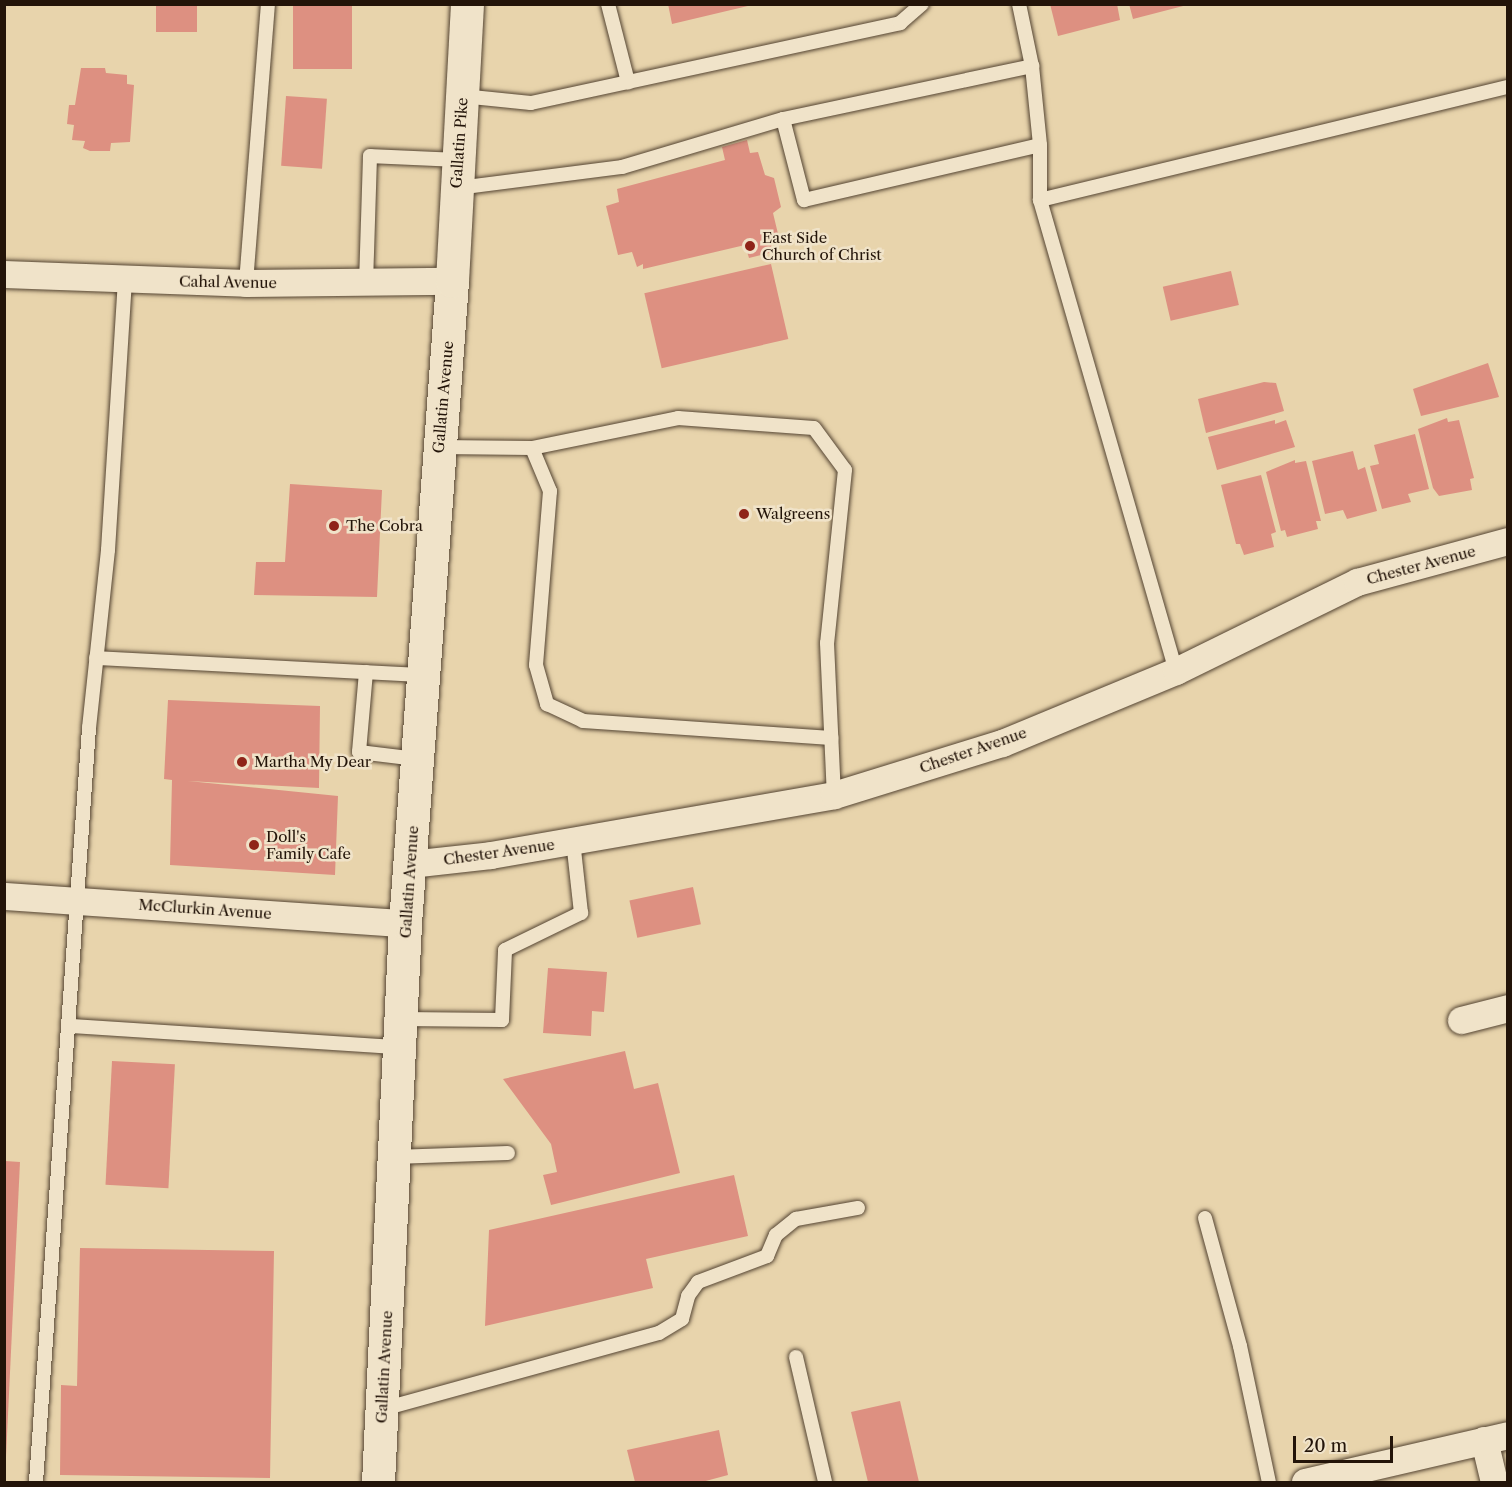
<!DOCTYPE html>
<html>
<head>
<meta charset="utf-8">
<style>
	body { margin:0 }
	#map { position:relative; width:1512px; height:1487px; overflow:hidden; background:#e8d4ac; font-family:"Libre Caslon Text",serif }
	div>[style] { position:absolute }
	.building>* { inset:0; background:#dd9081; transform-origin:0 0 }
	.roads { filter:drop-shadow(0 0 2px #544432) drop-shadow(0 0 2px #544432) }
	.service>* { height:14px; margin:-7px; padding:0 7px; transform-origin:7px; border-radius:7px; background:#f0e3c9 }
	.minor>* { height:27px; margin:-13.5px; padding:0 13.5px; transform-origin:13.5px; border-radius:13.5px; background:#f0e3c9 }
	.secondary>* { height:33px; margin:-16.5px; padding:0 16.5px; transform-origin:16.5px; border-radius:16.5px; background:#f0e3c9 }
	.dots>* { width:16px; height:16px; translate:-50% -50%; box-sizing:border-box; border:3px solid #f0e3c9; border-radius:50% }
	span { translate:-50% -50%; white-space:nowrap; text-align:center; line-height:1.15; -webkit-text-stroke:5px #f0e3c9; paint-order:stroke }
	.street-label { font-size:15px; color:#231409 }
	.poi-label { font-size:15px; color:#231409 }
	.left { translate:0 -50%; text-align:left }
	.frame { position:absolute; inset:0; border:6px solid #231409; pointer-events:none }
	.scale { position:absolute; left:1293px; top:1436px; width:100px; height:27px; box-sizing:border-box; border:3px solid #231409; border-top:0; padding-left:8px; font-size:18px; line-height:21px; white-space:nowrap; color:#231409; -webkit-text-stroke:4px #f0e3c9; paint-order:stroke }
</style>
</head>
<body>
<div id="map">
	<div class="building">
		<i style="left:156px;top:4px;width:41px;height:28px"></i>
		<i style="left:293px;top:4px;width:59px;height:65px"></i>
		<i style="clip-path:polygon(668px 4px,752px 4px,752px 5px,672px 24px)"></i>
		<i style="clip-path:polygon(1050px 4px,1117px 4px,1120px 20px,1058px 36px)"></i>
		<i style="clip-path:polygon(1129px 4px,1187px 4px,1187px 5px,1133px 19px)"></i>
		<i style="clip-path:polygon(81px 68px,105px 68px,106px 73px,127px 75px,127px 84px,134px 85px,130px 142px,111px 143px,110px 151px,90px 151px,83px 148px,85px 141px,72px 140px,74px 125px,67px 124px,69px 105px,75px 105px)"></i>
		<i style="left:286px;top:96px;width:41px;height:70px;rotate:4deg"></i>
		<i style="clip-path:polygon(747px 140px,750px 153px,758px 152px,765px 175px,774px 178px,781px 207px,773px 213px,779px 238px,770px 239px,773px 252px,749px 258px,745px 245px,643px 269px,643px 264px,637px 267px,632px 252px,618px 255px,606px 206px,619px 202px,617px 189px,725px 160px,722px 147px)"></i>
		<i style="left:771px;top:264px;width:77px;height:130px;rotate:77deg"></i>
		<i style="left:1231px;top:271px;width:35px;height:70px;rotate:77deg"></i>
		<i style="clip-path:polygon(1488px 363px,1499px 397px,1421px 416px,1413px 389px)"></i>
		<i style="clip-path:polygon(1264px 382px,1276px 383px,1284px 411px,1206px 433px,1198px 399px)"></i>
		<i style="clip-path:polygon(1447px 418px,1448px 422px,1459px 420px,1474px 478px,1470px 479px,1472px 490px,1439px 496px,1433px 488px,1418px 429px)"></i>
		<i style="clip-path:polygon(1275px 420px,1275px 424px,1286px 420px,1295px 447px,1217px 470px,1208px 437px)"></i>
		<i style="clip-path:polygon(1415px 434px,1429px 489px,1408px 494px,1411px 502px,1382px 509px,1370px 466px,1379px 464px,1374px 445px)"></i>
		<i style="clip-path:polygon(1353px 451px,1358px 470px,1365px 467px,1377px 511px,1347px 519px,1343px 510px,1325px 514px,1312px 461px)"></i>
		<i style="clip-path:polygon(1295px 460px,1295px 463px,1306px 461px,1321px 521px,1316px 521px,1318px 529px,1287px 537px,1285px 530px,1281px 531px,1266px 472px)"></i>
		<i style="clip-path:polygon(1261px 475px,1276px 532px,1271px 534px,1274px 547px,1244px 555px,1240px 544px,1236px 544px,1221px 485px)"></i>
		<i style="clip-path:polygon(290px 484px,382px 490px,377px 597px,254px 595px,256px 562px,285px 562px)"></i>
		<i style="clip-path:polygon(168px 700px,320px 706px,319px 788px,188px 781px,338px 796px,335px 875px,170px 865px,172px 780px,164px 779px)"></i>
		<i style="left:693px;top:887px;width:38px;height:65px;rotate:78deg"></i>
		<i style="clip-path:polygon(548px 968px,607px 972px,604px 1012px,592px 1011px,591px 1036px,543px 1033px)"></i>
		<i style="clip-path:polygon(625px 1051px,634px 1089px,658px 1083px,680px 1173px,551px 1205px,543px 1175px,557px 1172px,551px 1144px,503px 1079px)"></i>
		<i style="left:112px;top:1061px;width:63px;height:124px;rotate:3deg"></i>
		<i style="clip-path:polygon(5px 1161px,20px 1162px,6px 1457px,5px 1457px)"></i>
		<i style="clip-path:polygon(734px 1175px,748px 1236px,646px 1259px,653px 1288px,485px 1326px,489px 1230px)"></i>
		<i style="clip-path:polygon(80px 1248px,274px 1251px,270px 1478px,60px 1475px,61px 1385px,77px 1386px)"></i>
		<i style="clip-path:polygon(900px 1401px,919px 1482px,868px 1482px,851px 1412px)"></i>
		<i style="clip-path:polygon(719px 1430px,728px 1475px,702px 1482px,635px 1482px,627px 1450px)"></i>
	</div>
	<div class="roads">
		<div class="service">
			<i style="left:608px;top:4px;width:81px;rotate:75.6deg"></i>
			<i style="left:1019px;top:4px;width:63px;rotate:78.2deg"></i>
			<i style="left:1032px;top:66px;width:79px;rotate:84.2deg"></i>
			<i style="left:1040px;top:145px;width:55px;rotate:90deg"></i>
			<i style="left:1040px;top:200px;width:490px;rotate:73.9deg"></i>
			<i style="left:462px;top:96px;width:69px;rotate:5.8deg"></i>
			<i style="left:531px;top:103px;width:378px;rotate:-12.2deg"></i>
			<i style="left:900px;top:23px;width:29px;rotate:-41deg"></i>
			<i style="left:783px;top:119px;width:255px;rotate:-12deg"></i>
			<i style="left:458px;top:188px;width:165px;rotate:-7.3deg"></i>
			<i style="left:622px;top:167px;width:168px;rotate:-16.6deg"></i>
			<i style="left:783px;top:119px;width:84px;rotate:75.5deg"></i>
			<i style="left:804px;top:200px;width:242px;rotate:-13.1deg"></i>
			<i style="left:1040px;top:200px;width:481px;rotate:-13.6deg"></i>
			<i style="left:246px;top:283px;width:280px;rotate:-85.5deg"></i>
			<i style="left:366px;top:284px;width:128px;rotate:-88.2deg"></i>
			<i style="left:370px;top:156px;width:87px;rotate:2.6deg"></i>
			<i style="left:439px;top:447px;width:93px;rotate:0.6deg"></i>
			<i style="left:532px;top:448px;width:149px;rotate:-11.6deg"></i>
			<i style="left:678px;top:418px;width:136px;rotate:4.2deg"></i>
			<i style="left:814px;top:428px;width:52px;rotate:53.6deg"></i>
			<i style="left:845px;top:470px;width:174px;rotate:95.9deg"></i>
			<i style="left:827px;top:643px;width:152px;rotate:87.4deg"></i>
			<i style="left:532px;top:448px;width:47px;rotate:67.3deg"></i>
			<i style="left:550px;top:491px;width:175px;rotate:94.6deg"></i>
			<i style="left:536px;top:665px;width:41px;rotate:74.2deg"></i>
			<i style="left:547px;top:704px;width:40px;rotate:25deg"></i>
			<i style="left:583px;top:721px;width:249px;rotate:3.9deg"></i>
			<i style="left:96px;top:658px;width:327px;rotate:3deg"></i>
			<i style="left:366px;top:672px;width:80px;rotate:95deg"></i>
			<i style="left:359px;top:752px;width:58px;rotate:6.9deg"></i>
			<i style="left:401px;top:1019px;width:101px;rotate:0.6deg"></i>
			<i style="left:502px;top:1020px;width:70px;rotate:-87.5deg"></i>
			<i style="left:505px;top:950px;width:85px;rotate:-26deg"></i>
			<i style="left:581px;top:913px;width:72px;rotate:-96.3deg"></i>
			<i style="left:71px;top:1026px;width:329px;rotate:3.7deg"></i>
			<i style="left:394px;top:1157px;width:114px;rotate:-2deg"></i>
			<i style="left:1205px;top:1218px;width:133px;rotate:74.7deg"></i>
			<i style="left:1240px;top:1346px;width:139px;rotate:78deg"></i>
			<i style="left:796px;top:1357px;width:128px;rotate:76.9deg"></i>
			<i style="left:383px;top:1409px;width:286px;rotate:-15.4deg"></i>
			<i style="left:659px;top:1333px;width:27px;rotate:-31deg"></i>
			<i style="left:682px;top:1319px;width:24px;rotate:-75deg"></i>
			<i style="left:688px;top:1296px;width:17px;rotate:-54deg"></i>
			<i style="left:698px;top:1282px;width:74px;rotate:-20.6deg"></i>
			<i style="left:767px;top:1256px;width:23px;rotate:-67deg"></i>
			<i style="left:776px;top:1235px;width:26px;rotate:-39deg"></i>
			<i style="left:796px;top:1219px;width:63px;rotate:-10.1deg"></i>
			<i style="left:36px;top:1482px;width:756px;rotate:-85.98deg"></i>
			<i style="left:89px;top:728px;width:179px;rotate:-83.9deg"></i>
			<i style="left:108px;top:550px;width:272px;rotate:-86.4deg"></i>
		</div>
		<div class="minor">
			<i style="left:4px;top:274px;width:242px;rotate:2.1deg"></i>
			<i style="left:246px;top:283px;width:206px;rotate:-0.6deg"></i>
			<i style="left:410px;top:864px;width:81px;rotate:-6.3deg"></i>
			<i style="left:491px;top:855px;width:348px;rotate:-9.9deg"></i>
			<i style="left:834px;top:795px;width:176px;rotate:-17.2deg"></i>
			<i style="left:1002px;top:743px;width:188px;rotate:-22.5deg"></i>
			<i style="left:1176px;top:671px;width:202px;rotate:-26.2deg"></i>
			<i style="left:1357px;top:582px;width:156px;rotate:-15.2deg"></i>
			<i style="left:4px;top:896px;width:402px;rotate:3.9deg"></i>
			<i style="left:1461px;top:1020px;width:49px;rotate:-14.3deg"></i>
			<i style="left:1484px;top:1440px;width:43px;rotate:76.6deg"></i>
			<i style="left:1305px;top:1482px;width:208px;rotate:-13deg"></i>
		</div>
		<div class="secondary">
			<i style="left:378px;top:1482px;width:560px;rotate:-87.23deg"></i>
			<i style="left:405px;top:923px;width:644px;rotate:-85.81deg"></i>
			<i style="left:452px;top:281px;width:277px;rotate:-86.9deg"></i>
		</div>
	</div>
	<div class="dots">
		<i style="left:750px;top:246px;background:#8f2418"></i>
		<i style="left:744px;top:514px;background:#8f2418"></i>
		<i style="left:334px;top:526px;background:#8f2418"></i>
		<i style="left:242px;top:762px;background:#8f2418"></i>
		<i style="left:254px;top:845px;background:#8f2418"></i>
	</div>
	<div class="street-label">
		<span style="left:459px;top:143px;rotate:-86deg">Gallatin Pike</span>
		<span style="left:228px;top:282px;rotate:1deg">Cahal Avenue</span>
		<span style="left:443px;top:397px;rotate:-85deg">Gallatin Avenue</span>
		<span style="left:1421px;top:565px;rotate:-15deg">Chester Avenue</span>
		<span style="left:973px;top:750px;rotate:-19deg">Chester Avenue</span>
		<span style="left:499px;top:852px;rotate:-8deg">Chester Avenue</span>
		<span style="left:409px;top:882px;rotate:-86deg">Gallatin Avenue</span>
		<span style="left:205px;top:909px;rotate:4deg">McClurkin Avenue</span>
		<span style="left:384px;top:1367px;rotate:-87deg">Gallatin Avenue</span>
	</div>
	<div class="poi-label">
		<span class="left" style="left:762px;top:246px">East Side<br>Church of Christ</span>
		<span class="left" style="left:756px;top:514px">Walgreens</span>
		<span class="left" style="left:346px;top:526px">The Cobra</span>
		<span class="left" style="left:254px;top:762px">Martha My Dear</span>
		<span class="left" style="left:266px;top:845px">Doll's<br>Family Cafe</span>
	</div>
	<div class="frame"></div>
	<div class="scale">20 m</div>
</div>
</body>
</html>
